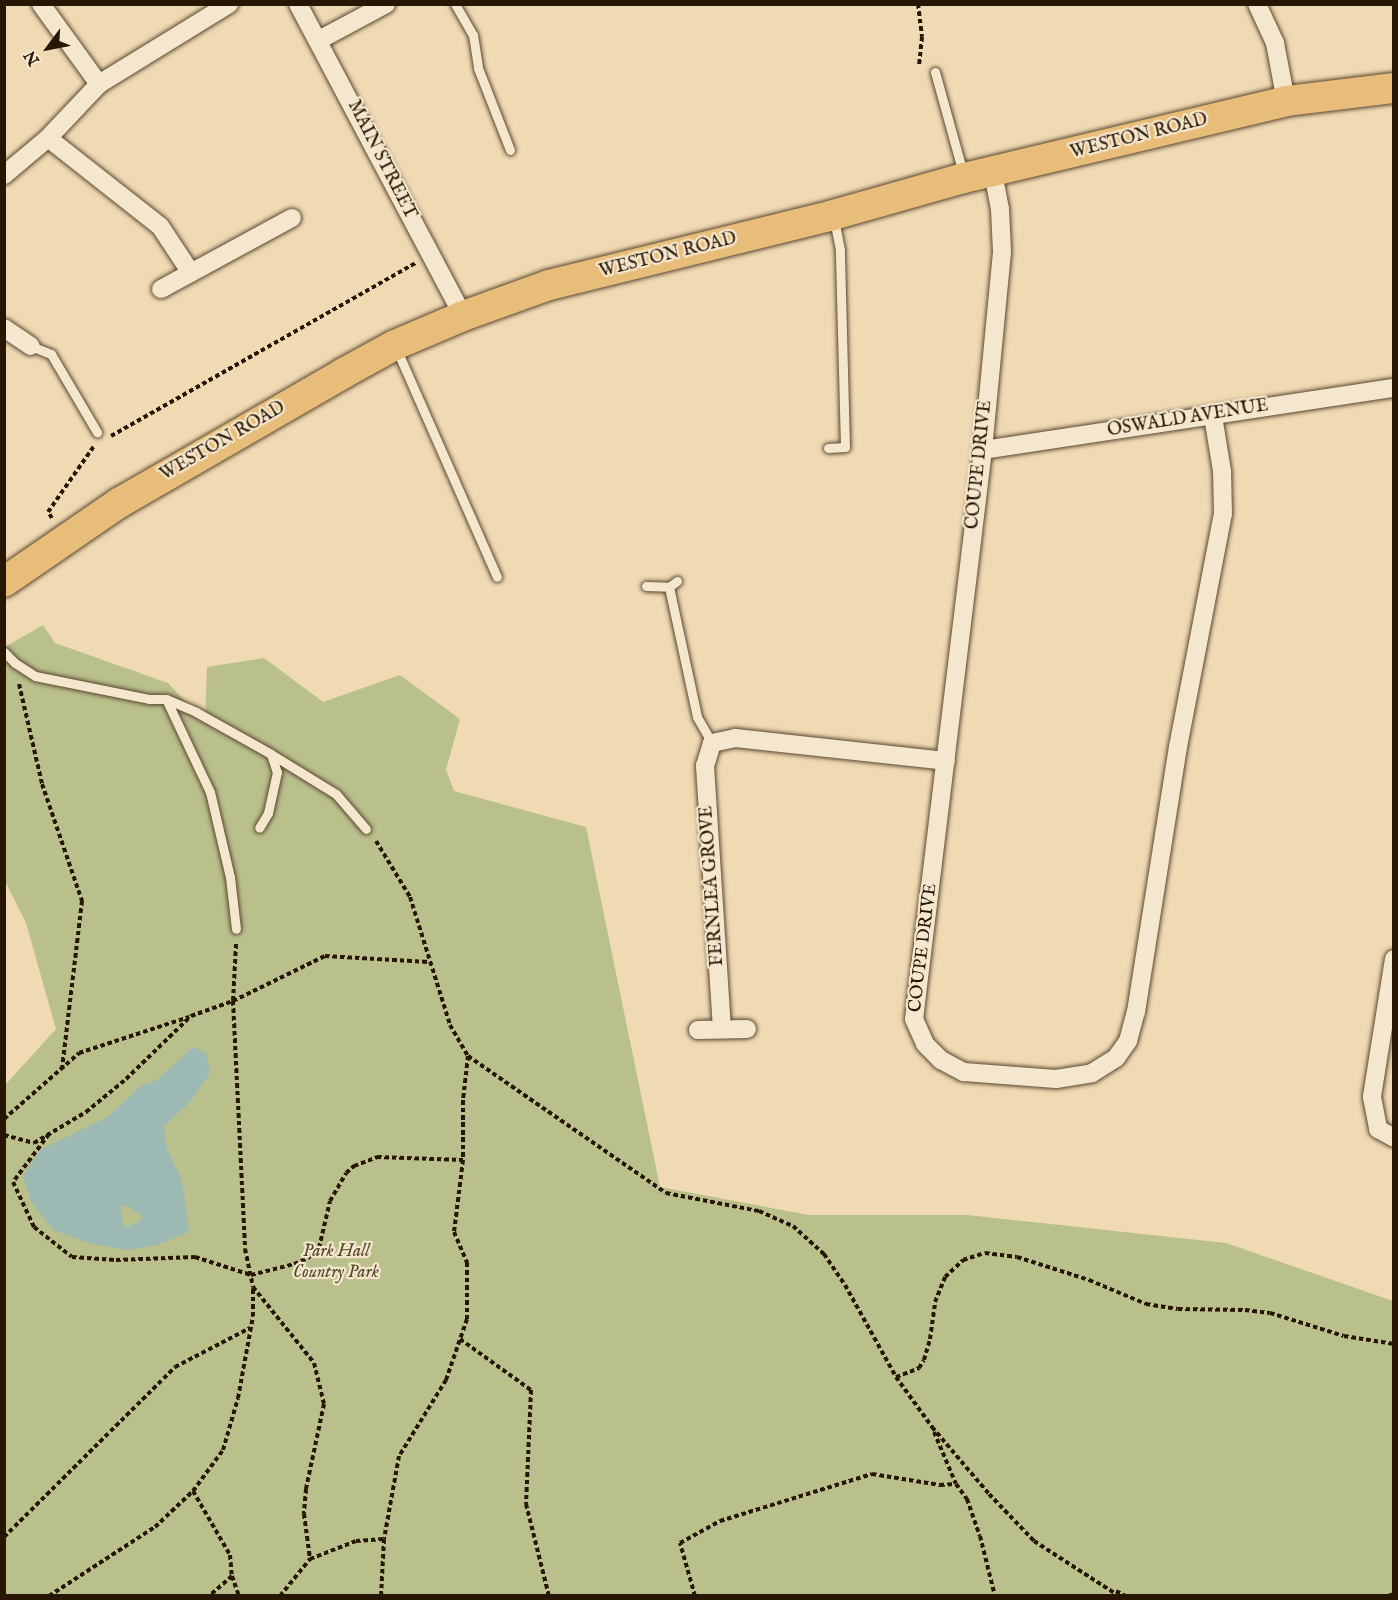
<!DOCTYPE html>
<html>
<head>
<meta charset="utf-8">
<style>
	body { margin:0 }
	#map { position:relative; width:1398px; height:1600px; overflow:hidden; background:#f0dab3; font-family:"IM FELL English",serif }
	div>[style] { position:absolute }
	.green>* { inset:0; background:#bac08c }
	.water>* { inset:0; background:#9cb9b4 }
	.path>* { height:4px; margin-top:-2px; transform-origin:0; background:repeating-linear-gradient(90deg,#281604 0 4.5px,transparent 0 7.5px) }
	.roads { filter:drop-shadow(0 0 2px #5a4730) drop-shadow(0 0 2px #5a4730) }
	.service>* { height:9px; margin:-4.5px; padding:0 4.5px; transform-origin:4.5px; border-radius:4.5px; background:#f5e7ce }
	.minor>* { height:18px; margin:-9px; padding:0 9px; transform-origin:9px; border-radius:9px; background:#f5e7ce }
	.trunk>* { height:30px; margin:-15px; padding:0 15px; transform-origin:15px; border-radius:15px; background:#e8bd7a }
	span { translate:-50% -50%; white-space:nowrap; text-align:center; line-height:1.15; -webkit-text-stroke:4.5px #f5e7ce; paint-order:stroke }
	.street-label { font-size:18px; color:#281604 }
	.park-label { font-size:18px; color:#54492d; font-style:italic }
	.frame { position:absolute; inset:0; border:6px solid #281604; pointer-events:none }
	.north { position:absolute; left:18px; top:18px; width:60px; height:60px; -webkit-text-stroke:4px #f5e7ce; paint-order:stroke; rotate:238deg; font-size:16px; font-weight:700; line-height:24px; text-align:center; color:#281604 }
	.north::after { content:''; display:block; margin:auto; width:21px; height:27px; background:#281604; clip-path:polygon(50% 0,100% 100%,50% 72%,0 100%) }
</style>
</head>
<body>
<div id="map">
	<div class="green">
		<i style="clip-path:polygon(43px 625px,55px 643px,168px 683px,205px 722px,207px 667px,264px 658px,323px 702px,400px 675px,460px 719px,446px 770px,454px 791px,586px 827px,660px 1187px,809px 1215px,967px 1215px,1226px 1243px,1393px 1301px,1393px 1595px,5px 1595px,5px 1085px,56px 1029px,26px 923px,5px 881px,5px 647px)"></i>
	</div>
	<div class="water">
		<i style="clip-path:polygon(evenodd,193px 1047px,206px 1053px,210px 1073px,190px 1102px,164px 1126px,167px 1150px,182px 1180px,189px 1232px,157px 1245px,127px 1250px,89px 1243px,53px 1230px,31px 1201px,23px 1176px,40px 1150px,108px 1117px,139px 1087px,157px 1080px,193px 1047px,126px 1205px,141px 1215px,141px 1220px,128px 1227px,123px 1224px,121px 1216px,122px 1206px,126px 1205px)"></i>
	</div>
	<div class="path">
		<i style="left:918px;top:4px;width:33px;rotate:83deg"></i>
		<i style="left:922px;top:37px;width:30px;rotate:96deg"></i>
		<i style="left:111px;top:436px;width:350px;rotate:-29.6deg"></i>
		<i style="left:52px;top:518px;width:7px;rotate:-124deg"></i>
		<i style="left:48px;top:512px;width:80px;rotate:-55.1deg"></i>
		<i style="left:19px;top:684px;width:103px;rotate:77deg"></i>
		<i style="left:42px;top:784px;width:124px;rotate:71.1deg"></i>
		<i style="left:82px;top:901px;width:169px;rotate:96.8deg"></i>
		<i style="left:376px;top:841px;width:66px;rotate:58.7deg"></i>
		<i style="left:410px;top:897px;width:134px;rotate:72.6deg"></i>
		<i style="left:450px;top:1025px;width:36px;rotate:60deg"></i>
		<i style="left:468px;top:1056px;width:44px;rotate:96.5deg"></i>
		<i style="left:463px;top:1100px;width:60px;rotate:90deg"></i>
		<i style="left:463px;top:1160px;width:73px;rotate:97.1deg"></i>
		<i style="left:454px;top:1232px;width:34px;rotate:67deg"></i>
		<i style="left:467px;top:1263px;width:56px;rotate:90deg"></i>
		<i style="left:467px;top:1319px;width:65px;rotate:109deg"></i>
		<i style="left:446px;top:1380px;width:89px;rotate:121.7deg"></i>
		<i style="left:399px;top:1456px;width:84px;rotate:100.2deg"></i>
		<i style="left:384px;top:1539px;width:57px;rotate:93deg"></i>
		<i style="left:236px;top:944px;width:57px;rotate:93deg"></i>
		<i style="left:233px;top:1001px;width:248px;rotate:87.2deg"></i>
		<i style="left:245px;top:1249px;width:39px;rotate:78deg"></i>
		<i style="left:253px;top:1287px;width:97px;rotate:51.2deg"></i>
		<i style="left:314px;top:1363px;width:42px;rotate:76.3deg"></i>
		<i style="left:324px;top:1404px;width:87px;rotate:102deg"></i>
		<i style="left:306px;top:1489px;width:25px;rotate:95deg"></i>
		<i style="left:304px;top:1514px;width:45px;rotate:82.4deg"></i>
		<i style="left:468px;top:1056px;width:241px;rotate:34.7deg"></i>
		<i style="left:666px;top:1193px;width:95px;rotate:11deg"></i>
		<i style="left:759px;top:1211px;width:37px;rotate:24deg"></i>
		<i style="left:793px;top:1226px;width:42px;rotate:42.1deg"></i>
		<i style="left:824px;top:1254px;width:37px;rotate:56deg"></i>
		<i style="left:845px;top:1285px;width:105px;rotate:61deg"></i>
		<i style="left:896px;top:1377px;width:62px;rotate:54.2deg"></i>
		<i style="left:932px;top:1427px;width:88px;rotate:49.6deg"></i>
		<i style="left:989px;top:1494px;width:65px;rotate:46.2deg"></i>
		<i style="left:1034px;top:1541px;width:101px;rotate:32.9deg"></i>
		<i style="left:4px;top:1119px;width:100px;rotate:-41.3deg"></i>
		<i style="left:79px;top:1053px;width:116px;rotate:-18.1deg"></i>
		<i style="left:49px;top:1134px;width:60px;rotate:126.9deg"></i>
		<i style="left:13px;top:1182px;width:50px;rotate:65deg"></i>
		<i style="left:34px;top:1227px;width:48px;rotate:38.3deg"></i>
		<i style="left:72px;top:1257px;width:44px;rotate:3.9deg"></i>
		<i style="left:116px;top:1260px;width:79px;rotate:-2.2deg"></i>
		<i style="left:195px;top:1257px;width:59px;rotate:17.8deg"></i>
		<i style="left:251px;top:1275px;width:44px;rotate:-14.3deg"></i>
		<i style="left:294px;top:1264px;width:15px;rotate:-23deg"></i>
		<i style="left:308px;top:1258px;width:15px;rotate:-42deg"></i>
		<i style="left:319px;top:1248px;width:48px;rotate:-76.8deg"></i>
		<i style="left:330px;top:1201px;width:32px;rotate:-60deg"></i>
		<i style="left:346px;top:1173px;width:11px;rotate:-41deg"></i>
		<i style="left:354px;top:1166px;width:25px;rotate:-21deg"></i>
		<i style="left:377px;top:1157px;width:86px;rotate:2deg"></i>
		<i style="left:4px;top:1135px;width:31px;rotate:15deg"></i>
		<i style="left:34px;top:1143px;width:61px;rotate:-30.8deg"></i>
		<i style="left:86px;top:1112px;width:52px;rotate:-39.5deg"></i>
		<i style="left:126px;top:1079px;width:91px;rotate:-44.1deg"></i>
		<i style="left:191px;top:1016px;width:45px;rotate:-19.7deg"></i>
		<i style="left:233px;top:1001px;width:102px;rotate:-26.1deg"></i>
		<i style="left:325px;top:956px;width:104px;rotate:3.3deg"></i>
		<i style="left:460px;top:1339px;width:87px;rotate:35.7deg"></i>
		<i style="left:531px;top:1390px;width:114px;rotate:92.5deg"></i>
		<i style="left:526px;top:1504px;width:95px;rotate:76deg"></i>
		<i style="left:896px;top:1377px;width:25px;rotate:-21deg"></i>
		<i style="left:919px;top:1368px;width:9px;rotate:-58deg"></i>
		<i style="left:924px;top:1360px;width:22px;rotate:-74deg"></i>
		<i style="left:930px;top:1339px;width:37px;rotate:-82deg"></i>
		<i style="left:935px;top:1302px;width:27px;rotate:-68deg"></i>
		<i style="left:945px;top:1277px;width:25px;rotate:-43deg"></i>
		<i style="left:963px;top:1260px;width:23px;rotate:-18deg"></i>
		<i style="left:985px;top:1253px;width:32px;rotate:7deg"></i>
		<i style="left:1017px;top:1257px;width:76px;rotate:17.7deg"></i>
		<i style="left:1089px;top:1280px;width:62px;rotate:22.8deg"></i>
		<i style="left:1146px;top:1304px;width:32px;rotate:9deg"></i>
		<i style="left:1178px;top:1309px;width:67px;rotate:0.9deg"></i>
		<i style="left:1245px;top:1310px;width:25px;rotate:7deg"></i>
		<i style="left:1270px;top:1313px;width:77px;rotate:17.3deg"></i>
		<i style="left:1344px;top:1336px;width:51px;rotate:9.1deg"></i>
		<i style="left:934px;top:1432px;width:56px;rotate:67.1deg"></i>
		<i style="left:956px;top:1484px;width:19px;rotate:54deg"></i>
		<i style="left:967px;top:1499px;width:39px;rotate:71deg"></i>
		<i style="left:980px;top:1536px;width:62px;rotate:76deg"></i>
		<i style="left:193px;top:1491px;width:74px;rotate:60deg"></i>
		<i style="left:230px;top:1555px;width:21px;rotate:85deg"></i>
		<i style="left:232px;top:1576px;width:30px;rotate:139deg"></i>
		<i style="left:4px;top:1537px;width:241px;rotate:-44.8deg"></i>
		<i style="left:175px;top:1367px;width:85px;rotate:-27.5deg"></i>
		<i style="left:232px;top:1576px;width:21px;rotate:71deg"></i>
		<i style="left:1116px;top:1591px;width:11px;rotate:27deg"></i>
		<i style="left:49px;top:1596px;width:126px;rotate:-33.1deg"></i>
		<i style="left:155px;top:1527px;width:52px;rotate:-43.5deg"></i>
		<i style="left:193px;top:1491px;width:51px;rotate:-53.8deg"></i>
		<i style="left:223px;top:1450px;width:54px;rotate:-73.9deg"></i>
		<i style="left:238px;top:1398px;width:83px;rotate:-79.6deg"></i>
		<i style="left:253px;top:1316px;width:28px;rotate:-90deg"></i>
		<i style="left:280px;top:1596px;width:48px;rotate:-51deg"></i>
		<i style="left:310px;top:1559px;width:49px;rotate:-21.4deg"></i>
		<i style="left:356px;top:1541px;width:28px;rotate:-4deg"></i>
		<i style="left:695px;top:1596px;width:55px;rotate:-105.8deg"></i>
		<i style="left:680px;top:1543px;width:46px;rotate:-28.8deg"></i>
		<i style="left:720px;top:1521px;width:159px;rotate:-17.2deg"></i>
		<i style="left:872px;top:1474px;width:69px;rotate:9.2deg"></i>
		<i style="left:940px;top:1485px;width:16px;rotate:-4deg"></i>
		<i style="left:1388px;top:1596px;width:6px;rotate:-18deg"></i>
	</div>
	<div class="roads">
		<div class="service">
			<i style="left:455px;top:4px;width:36px;rotate:60deg"></i>
			<i style="left:473px;top:35px;width:33px;rotate:81deg"></i>
			<i style="left:478px;top:68px;width:88px;rotate:68.7deg"></i>
			<i style="left:935px;top:72px;width:105px;rotate:74.5deg"></i>
			<i style="left:31px;top:346px;width:22px;rotate:22deg"></i>
			<i style="left:51px;top:354px;width:91px;rotate:59.5deg"></i>
			<i style="left:396px;top:348px;width:250px;rotate:66.2deg"></i>
			<i style="left:828px;top:448px;width:17px;rotate:-3deg"></i>
			<i style="left:845px;top:447px;width:197px;rotate:-91.5deg"></i>
			<i style="left:840px;top:250px;width:33px;rotate:-101deg"></i>
			<i style="left:646px;top:586px;width:23px;rotate:2deg"></i>
			<i style="left:669px;top:587px;width:10px;rotate:-37deg"></i>
			<i style="left:669px;top:587px;width:133px;rotate:77.8deg"></i>
			<i style="left:697px;top:717px;width:30px;rotate:60deg"></i>
			<i style="left:4px;top:652px;width:16px;rotate:45deg"></i>
			<i style="left:15px;top:663px;width:24px;rotate:33deg"></i>
			<i style="left:35px;top:676px;width:116px;rotate:11.4deg"></i>
			<i style="left:149px;top:699px;width:17px"></i>
			<i style="left:166px;top:699px;width:33px;rotate:23deg"></i>
			<i style="left:196px;top:712px;width:86px;rotate:29.2deg"></i>
			<i style="left:271px;top:754px;width:19px;rotate:72deg"></i>
			<i style="left:277px;top:772px;width:42px;rotate:102.4deg"></i>
			<i style="left:268px;top:813px;width:17px;rotate:121deg"></i>
			<i style="left:166px;top:699px;width:103px;rotate:64.7deg"></i>
			<i style="left:210px;top:792px;width:87px;rotate:76.8deg"></i>
			<i style="left:230px;top:877px;width:52px;rotate:83.4deg"></i>
			<i style="left:271px;top:754px;width:76px;rotate:31.6deg"></i>
			<i style="left:336px;top:794px;width:46px;rotate:49.4deg"></i>
		</div>
		<div class="minor">
			<i style="left:41px;top:4px;width:99px;rotate:54.1deg"></i>
			<i style="left:298px;top:4px;width:353px;rotate:62.1deg"></i>
			<i style="left:1257px;top:4px;width:43px;rotate:65.2deg"></i>
			<i style="left:1275px;top:43px;width:59px;rotate:79.3deg"></i>
			<i style="left:319px;top:40px;width:76px;rotate:-28.2deg"></i>
			<i style="left:48px;top:138px;width:142px;rotate:38.2deg"></i>
			<i style="left:160px;top:226px;width:56px;rotate:56.6deg"></i>
			<i style="left:993px;top:173px;width:37px;rotate:79deg"></i>
			<i style="left:1000px;top:209px;width:43px;rotate:87.3deg"></i>
			<i style="left:1002px;top:252px;width:199px;rotate:95.5deg"></i>
			<i style="left:983px;top:450px;width:573px;rotate:96.91deg"></i>
			<i style="left:914px;top:1019px;width:27px;rotate:66deg"></i>
			<i style="left:925px;top:1044px;width:23px;rotate:45deg"></i>
			<i style="left:941px;top:1060px;width:26px;rotate:28deg"></i>
			<i style="left:964px;top:1072px;width:92px;rotate:4.4deg"></i>
			<i style="left:1056px;top:1079px;width:36px;rotate:-9deg"></i>
			<i style="left:1092px;top:1073px;width:28px;rotate:-32deg"></i>
			<i style="left:1116px;top:1058px;width:21px;rotate:-55deg"></i>
			<i style="left:1128px;top:1041px;width:30px;rotate:-75deg"></i>
			<i style="left:1136px;top:1012px;width:268px;rotate:-81deg"></i>
			<i style="left:1178px;top:747px;width:237px;rotate:-79.1deg"></i>
			<i style="left:1223px;top:514px;width:43px;rotate:-91.3deg"></i>
			<i style="left:1222px;top:471px;width:56px;rotate:-99.3deg"></i>
			<i style="left:4px;top:175px;width:57px;rotate:-40.1deg"></i>
			<i style="left:48px;top:138px;width:74px;rotate:-46.6deg"></i>
			<i style="left:99px;top:84px;width:153px;rotate:-31.6deg"></i>
			<i style="left:161px;top:289px;width:149px;rotate:-28.5deg"></i>
			<i style="left:4px;top:328px;width:32px;rotate:34deg"></i>
			<i style="left:983px;top:450px;width:416px;rotate:-8.6deg"></i>
			<i style="left:1394px;top:959px;width:140px;rotate:99.1deg"></i>
			<i style="left:1372px;top:1097px;width:33px;rotate:79deg"></i>
			<i style="left:1378px;top:1129px;width:18px;rotate:29deg"></i>
			<i style="left:722px;top:1029px;width:264px;rotate:-93.7deg"></i>
			<i style="left:705px;top:766px;width:24px;rotate:-73deg"></i>
			<i style="left:712px;top:743px;width:24px;rotate:-12deg"></i>
			<i style="left:735px;top:738px;width:212px;rotate:6.2deg"></i>
			<i style="left:698px;top:1030px;width:49px;rotate:-1.2deg"></i>
		</div>
		<div class="trunk">
			<i style="left:4px;top:582px;width:140px;rotate:-34.5deg"></i>
			<i style="left:119px;top:503px;width:258px;rotate:-30deg"></i>
			<i style="left:342px;top:374px;width:60px;rotate:-28.7deg"></i>
			<i style="left:395px;top:345px;width:74px;rotate:-23.1deg"></i>
			<i style="left:463px;top:316px;width:91px;rotate:-19.8deg"></i>
			<i style="left:549px;top:285px;width:292px;rotate:-13.8deg"></i>
			<i style="left:833px;top:215px;width:136px;rotate:-15.8deg"></i>
			<i style="left:964px;top:178px;width:331px;rotate:-13.4deg"></i>
			<i style="left:1286px;top:101px;width:109px;rotate:-6.9deg"></i>
		</div>
	</div>
	<div class="street-label">
		<span style="left:1139px;top:137px;rotate:-14deg">WESTON ROAD</span>
		<span style="left:381px;top:160px;rotate:63deg">MAIN STREET</span>
		<span style="left:668px;top:256px;rotate:-14deg">WESTON ROAD</span>
		<span style="left:1188px;top:419px;rotate:-9deg">OSWALD AVENUE</span>
		<span style="left:223px;top:442px;rotate:-30deg">WESTON ROAD</span>
		<span style="left:980px;top:465px;rotate:-84deg">COUPE DRIVE</span>
		<span style="left:713px;top:886px;rotate:-94deg">FERNLEA GROVE</span>
		<span style="left:924px;top:948px;rotate:-83deg">COUPE DRIVE</span>
	</div>
	<div class="park-label">
		<span style="left:336px;top:1263px">Park Hall<br>Country Park</span>
	</div>
	<div class="frame"></div>
	<div class="north">N</div>
</div>
</body>
</html>
